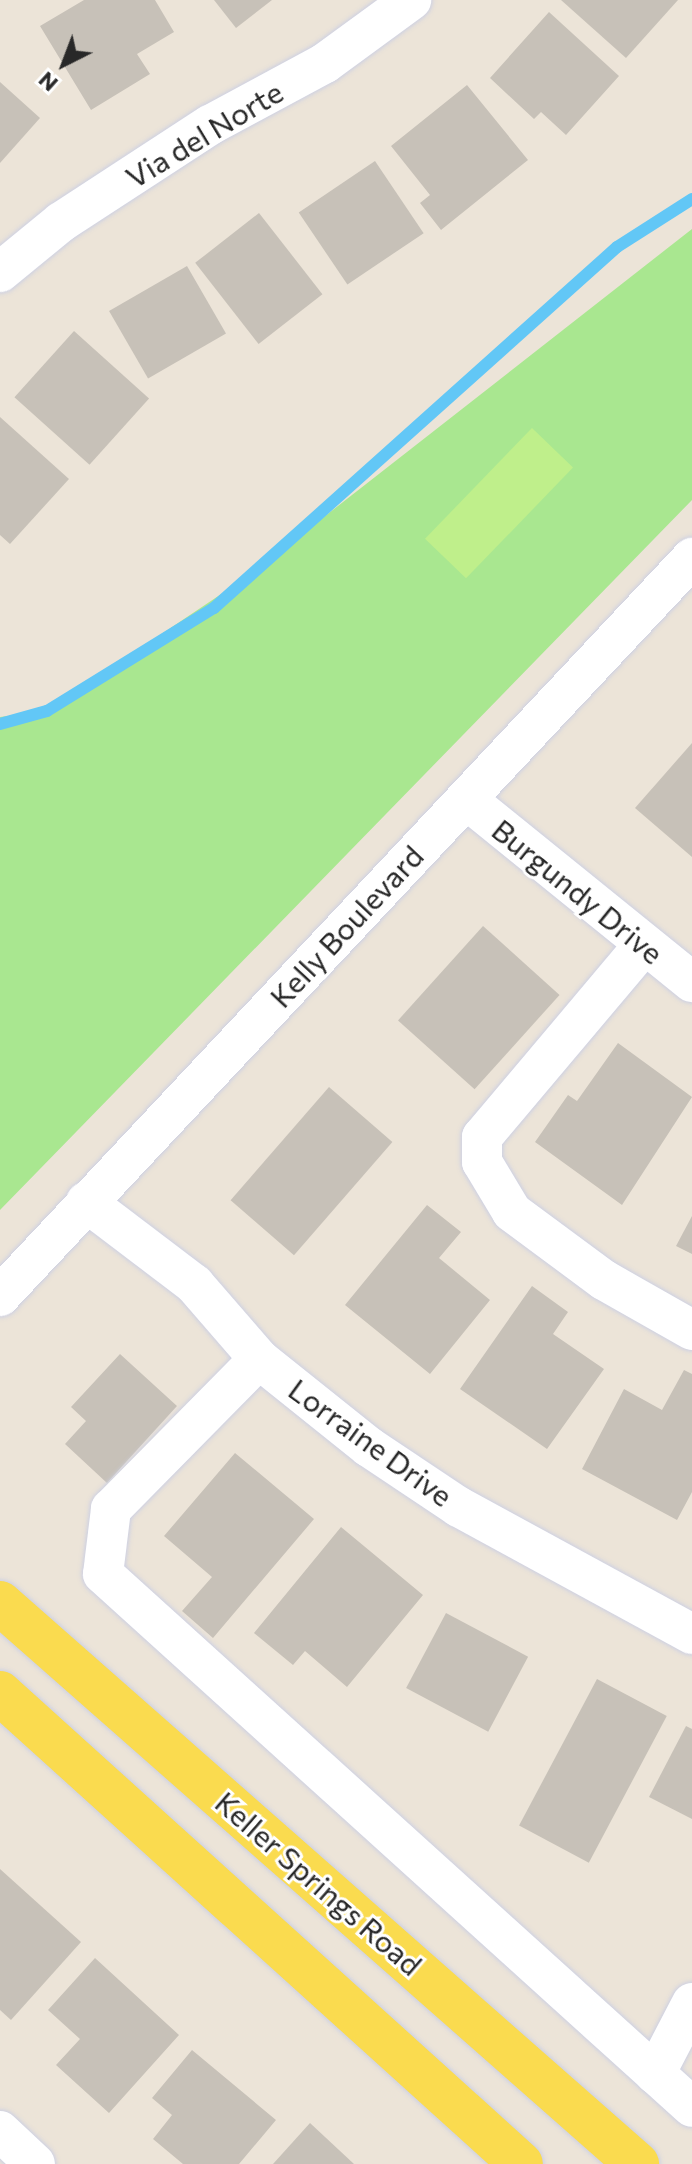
<!DOCTYPE html>
<html>
<head>
<meta charset="utf-8">
<style>
	body { margin:0 }
	#map { position:relative; width:692px; height:2164px; overflow:hidden; background:#ece4d8; font-family:Commissioner,sans-serif }
	div>[style] { position:absolute }
	.green>* { inset:0; background:#a9e790 }
	.pitch>* { inset:0; background:#bfef8b; transform-origin:0 0 }
	.stream>* { height:12px; margin:-6px; padding:0 6px; transform-origin:6px; border-radius:6px; background:#62c7f6 }
	.building>* { inset:0; background:#c7c1b8; transform-origin:0 0 }
	.roads { filter:drop-shadow(0 0 2px #cdd0e2) drop-shadow(0 0 2px #cdd0e2) }
	.minor>* { height:40px; margin:-20px; padding:0 20px; transform-origin:20px; border-radius:20px; background:#fff }
	.major>* { height:44px; margin:-22px; padding:0 22px; transform-origin:22px; border-radius:22px; background:#fadb4f }
	span { translate:-50% -50%; white-space:nowrap; text-align:center; line-height:1.15; -webkit-text-stroke:6px #fff; paint-order:stroke }
	.street-label { font-size:30px; color:#282828 }
	.north { position:absolute; left:24px; top:24px; width:80px; height:80px; -webkit-text-stroke:6px #fff; paint-order:stroke; rotate:222deg; font-size:22px; font-weight:700; line-height:32px; text-align:center; color:#282828 }
	.north::after { content:''; display:block; margin:auto; width:28px; height:36px; background:#282828; clip-path:polygon(50% 0,100% 100%,50% 72%,0 100%) }
</style>
</head>
<body>
<div id="map">
	<div class="green">
		<i style="clip-path:polygon(692px 229px,692px 500px,0 1210px,0 717px,47px 711px,251px 574px)"></i>
	</div>
	<div class="pitch">
		<i style="left:532px;top:428px;width:57px;height:154px;rotate:44deg"></i>
	</div>
	<div class="stream">
		<i style="left:0;top:724px;width:49px;rotate:-15.5deg"></i>
		<i style="left:47px;top:711px;width:196px;rotate:-31.7deg"></i>
		<i style="left:214px;top:608px;width:541px;rotate:-41.85deg"></i>
		<i style="left:617px;top:247px;width:89px;rotate:-32.6deg"></i>
	</div>
	<div class="building">
		<i style="clip-path:polygon(84px 0,155px 0,174px 32px,137px 54px,150px 74px,91px 110px,40px 26px)"></i>
		<i style="clip-path:polygon(214px 0,272px 0,236px 28px)"></i>
		<i style="clip-path:polygon(561px 0,678px 0,626px 58px)"></i>
		<i style="clip-path:polygon(549px 12px,619px 76px,566px 135px,541px 112px,534px 119px,490px 78px)"></i>
		<i style="clip-path:polygon(0 82px,40px 118px,0 163px)"></i>
		<i style="clip-path:polygon(467px 85px,528px 160px,441px 230px,420px 203px,430px 195px,391px 146px)"></i>
		<i style="left:375px;top:161px;width:87px;height:92px;rotate:56deg"></i>
		<i style="left:259px;top:213px;width:103px;height:81px;rotate:52deg"></i>
		<i style="left:187px;top:266px;width:78px;height:90px;rotate:60deg"></i>
		<i style="left:74px;top:331px;width:101px;height:89px;rotate:42deg"></i>
		<i style="clip-path:polygon(0 417px,69px 479px,10px 544px,0 535px)"></i>
		<i style="clip-path:polygon(692px 743px,692px 857px,635px 808px)"></i>
		<i style="left:483px;top:926px;width:103px;height:127px;rotate:42deg"></i>
		<i style="clip-path:polygon(618px 1043px,692px 1097px,622px 1205px,535px 1142px,568px 1095px,577px 1101px)"></i>
		<i style="left:329px;top:1087px;width:84px;height:150px;rotate:41deg"></i>
		<i style="clip-path:polygon(427px 1205px,461px 1232px,439px 1258px,490px 1300px,430px 1374px,345px 1305px)"></i>
		<i style="clip-path:polygon(692px 1216px,692px 1254px,676px 1246px)"></i>
		<i style="clip-path:polygon(532px 1286px,568px 1312px,553px 1334px,604px 1369px,547px 1449px,460px 1389px)"></i>
		<i style="clip-path:polygon(120px 1354px,177px 1406px,107px 1483px,65px 1444px,86px 1421px,71px 1407px)"></i>
		<i style="clip-path:polygon(684px 1370px,692px 1374px,692px 1492px,677px 1520px,582px 1469px,624px 1389px,662px 1410px)"></i>
		<i style="clip-path:polygon(235px 1453px,314px 1519px,213px 1638px,182px 1611px,212px 1577px,164px 1536px)"></i>
		<i style="clip-path:polygon(341px 1527px,423px 1595px,347px 1687px,305px 1651px,293px 1665px,254px 1633px)"></i>
		<i style="left:446px;top:1613px;width:93px;height:85px;rotate:28deg"></i>
		<i style="left:597px;top:1679px;width:79px;height:166px;rotate:28deg"></i>
		<i style="clip-path:polygon(686px 1726px,692px 1729px,692px 1819px,649px 1797px)"></i>
		<i style="clip-path:polygon(0 1869px,81px 1942px,11px 2020px,0 2010px)"></i>
		<i style="clip-path:polygon(95px 1958px,179px 2035px,109px 2113px,56px 2065px,80px 2039px,48px 2010px)"></i>
		<i style="clip-path:polygon(192px 2050px,276px 2120px,239px 2164px,183px 2164px,153px 2139px,172px 2115px,152px 2098px)"></i>
		<i style="clip-path:polygon(310px 2123px,354px 2164px,273px 2164px)"></i>
	</div>
	<div class="roads">
		<div class="minor">
			<i style="left:0;top:272px;width:79px;rotate:-39.3deg"></i>
			<i style="left:61px;top:222px;width:178px;rotate:-33.1deg"></i>
			<i style="left:210px;top:125px;width:131px;rotate:-28.3deg"></i>
			<i style="left:325px;top:63px;width:107px;rotate:-36.2deg"></i>
			<i style="left:466px;top:799px;width:291px;rotate:39deg"></i>
			<i style="left:643px;top:946px;width:250px;rotate:130.1deg"></i>
			<i style="left:482px;top:1137px;width:25px;rotate:90deg"></i>
			<i style="left:482px;top:1162px;width:58px;rotate:59deg"></i>
			<i style="left:512px;top:1212px;width:114px;rotate:36.5deg"></i>
			<i style="left:604px;top:1280px;width:101px;rotate:29.6deg"></i>
			<i style="left:86px;top:1202px;width:136px;rotate:37.2deg"></i>
			<i style="left:194px;top:1284px;width:99px;rotate:49.1deg"></i>
			<i style="left:259px;top:1359px;width:141px;rotate:38.7deg"></i>
			<i style="left:369px;top:1447px;width:108px;rotate:33.7deg"></i>
			<i style="left:459px;top:1507px;width:265px;rotate:28.6deg"></i>
			<i style="left:0;top:1296px;width:1012px;rotate:-46.84deg"></i>
			<i style="left:259px;top:1359px;width:211px;rotate:134.6deg"></i>
			<i style="left:111px;top:1509px;width:65px;rotate:97deg"></i>
			<i style="left:103px;top:1574px;width:794px;rotate:42.14deg"></i>
			<i style="left:655px;top:2074px;width:80px;rotate:-62.5deg"></i>
			<i style="left:0;top:2131px;width:48px;rotate:43.3deg"></i>
		</div>
		<div class="major">
			<i style="left:0;top:1603px;width:849px;rotate:41.37deg"></i>
			<i style="left:0;top:1693px;width:702px;rotate:42.11deg"></i>
		</div>
	</div>
	<div class="street-label">
		<span style="left:204px;top:134px;rotate:-31deg">Via del Norte</span>
		<span style="left:578px;top:891px;rotate:39deg">Burgundy Drive</span>
		<span style="left:346px;top:926px;rotate:-47deg">Kelly Boulevard</span>
		<span style="left:371px;top:1442px;rotate:36deg">Lorraine Drive</span>
		<span style="left:319px;top:1883px;rotate:41deg">Keller Springs Road</span>
	</div>
	<div class="north">N</div>
</div>
</body>
</html>
